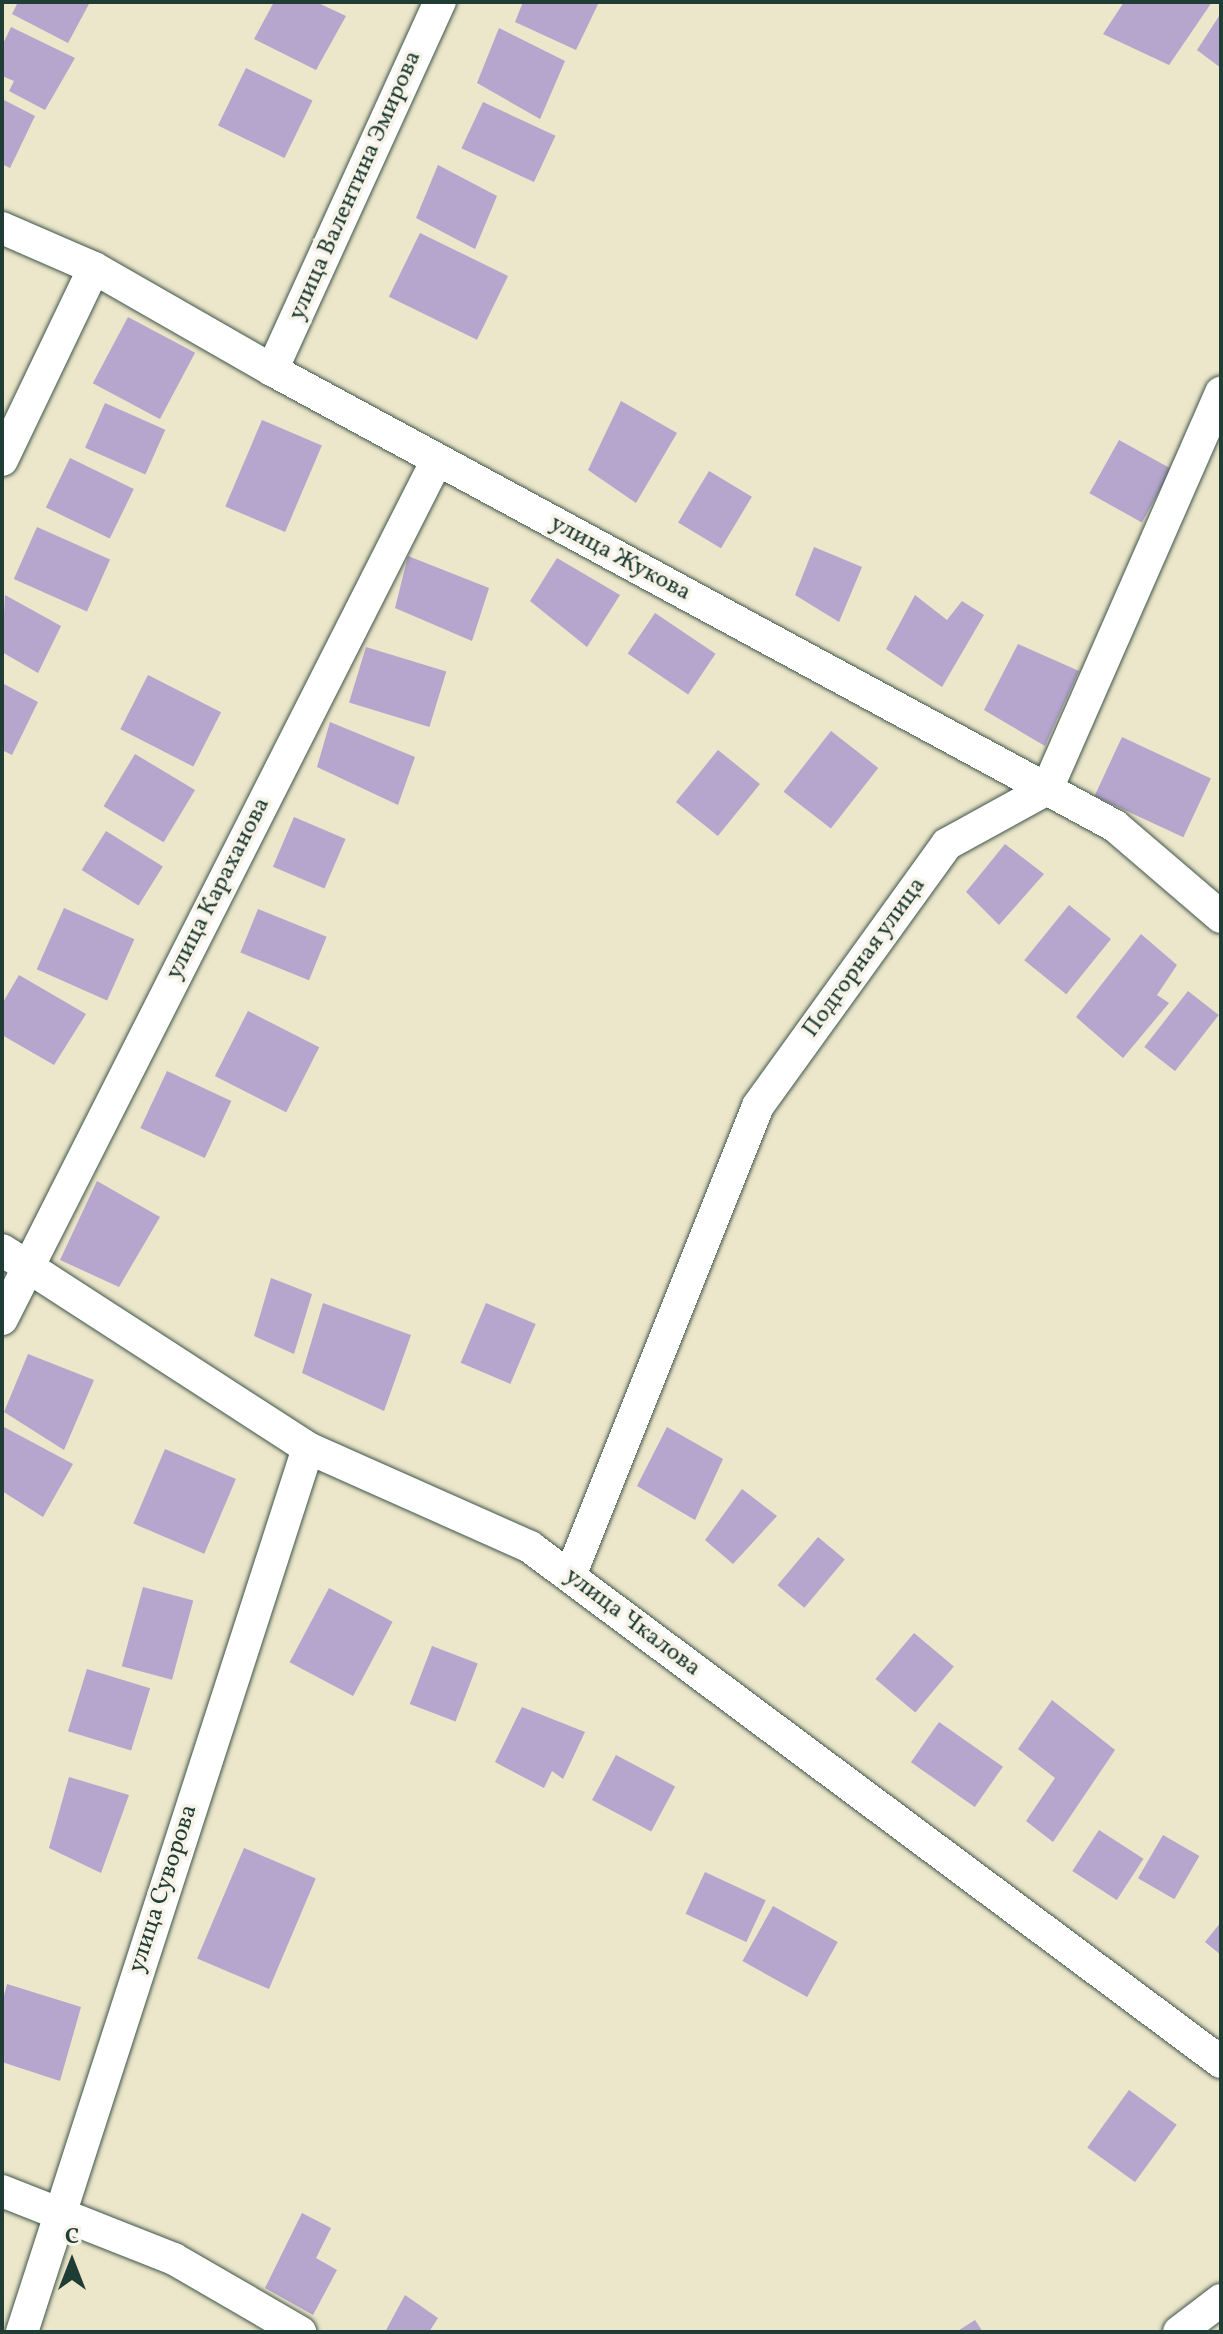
<!DOCTYPE html>
<html>
<head>
<meta charset="utf-8">
<style>
	body { margin:0 }
	#map { position:relative; width:1223px; height:2334px; overflow:hidden; background:#ece6ca; font-family:Vollkorn,serif }
	div>[style] { position:absolute }
	.building>* { inset:0; background:#b6a5cd; transform-origin:0 0 }
	.roads { filter:drop-shadow(0 0 2px #3e564a) drop-shadow(0 0 2px #3e564a) }
	.minor>* { height:32px; margin:-16px; padding:0 16px; transform-origin:16px; border-radius:16px; background:#fff }
	span { translate:-50% -50%; white-space:nowrap; text-align:center; line-height:1.15; -webkit-text-stroke:7px #f7f3e8; paint-order:stroke }
	.street-label { font-size:24px; color:#1f3d34 }
	.frame { position:absolute; inset:0; border:4px solid #1f3d34; pointer-events:none }
	.north { position:absolute; left:32px; top:2222px; width:80px; height:80px; -webkit-text-stroke:6px #f7f3e8; paint-order:stroke; rotate:0deg; font-size:22px; font-weight:700; line-height:32px; text-align:center; color:#1f3d34 }
	.north::after { content:''; display:block; margin:auto; width:28px; height:36px; background:#1f3d34; clip-path:polygon(50% 0,100% 100%,50% 72%,0 100%) }
</style>
</head>
<body>
<div id="map">
	<div class="building">
		<i style="clip-path:polygon(18px 2px,90px 2px,68px 43px,12px 14px)"></i>
		<i style="clip-path:polygon(274px 2px,316px 2px,346px 16px,316px 70px,254px 39px)"></i>
		<i style="clip-path:polygon(523px 2px,599px 2px,576px 50px,515px 22px)"></i>
		<i style="clip-path:polygon(1124px 2px,1212px 2px,1169px 65px,1103px 34px)"></i>
		<i style="clip-path:polygon(1221px 13px,1221px 68px,1197px 50px)"></i>
		<i style="clip-path:polygon(11px 27px,75px 58px,45px 110px,9px 91px,14px 81px,2px 76px,2px 46px)"></i>
		<i style="clip-path:polygon(499px 28px,565px 61px,540px 119px,477px 83px)"></i>
		<i style="left:246px;top:68px;width:74px;height:64px;rotate:26deg"></i>
		<i style="clip-path:polygon(2px 99px,35px 116px,10px 168px,2px 164px)"></i>
		<i style="left:483px;top:102px;width:80px;height:51px;rotate:25deg"></i>
		<i style="clip-path:polygon(438px 165px,497px 196px,475px 249px,416px 218px)"></i>
		<i style="left:420px;top:233px;width:98px;height:71px;rotate:26deg"></i>
		<i style="left:128px;top:317px;width:76px;height:75px;rotate:28deg"></i>
		<i style="clip-path:polygon(621px 401px,677px 433px,636px 503px,588px 470px)"></i>
		<i style="left:105px;top:403px;width:66px;height:49px;rotate:24deg"></i>
		<i style="left:262px;top:420px;width:65px;height:94px;rotate:23deg"></i>
		<i style="left:1119px;top:440px;width:60px;height:61px;rotate:29deg"></i>
		<i style="left:70px;top:458px;width:71px;height:55px;rotate:26deg"></i>
		<i style="left:709px;top:471px;width:50px;height:60px;rotate:31deg"></i>
		<i style="left:37px;top:527px;width:80px;height:57px;rotate:24deg"></i>
		<i style="clip-path:polygon(814px 547px,862px 567px,839px 622px,795px 595px)"></i>
		<i style="clip-path:polygon(408px 556px,489px 588px,472px 641px,395px 608px)"></i>
		<i style="clip-path:polygon(557px 558px,620px 595px,587px 647px,530px 601px)"></i>
		<i style="clip-path:polygon(5px 595px,61px 626px,38px 673px,2px 652px)"></i>
		<i style="clip-path:polygon(915px 595px,947px 620px,962px 601px,984px 615px,942px 687px,886px 649px)"></i>
		<i style="left:655px;top:613px;width:73px;height:49px;rotate:34deg"></i>
		<i style="clip-path:polygon(1018px 644px,1079px 671px,1045px 746px,984px 710px)"></i>
		<i style="left:366px;top:647px;width:84px;height:58px;rotate:17deg"></i>
		<i style="left:148px;top:675px;width:82px;height:61px;rotate:27deg"></i>
		<i style="clip-path:polygon(2px 683px,38px 702px,12px 755px,2px 750px)"></i>
		<i style="clip-path:polygon(330px 722px,415px 757px,398px 805px,317px 767px)"></i>
		<i style="left:831px;top:731px;width:60px;height:77px;rotate:38deg"></i>
		<i style="left:1122px;top:737px;width:98px;height:65px;rotate:25deg"></i>
		<i style="left:718px;top:750px;width:54px;height:67px;rotate:39deg"></i>
		<i style="left:135px;top:754px;width:70px;height:61px;rotate:31deg"></i>
		<i style="left:294px;top:817px;width:56px;height:54px;rotate:23deg"></i>
		<i style="left:106px;top:831px;width:67px;height:46px;rotate:32deg"></i>
		<i style="clip-path:polygon(1005px 844px,1044px 874px,999px 925px,966px 892px)"></i>
		<i style="left:1069px;top:905px;width:54px;height:71px;rotate:39deg"></i>
		<i style="left:64px;top:908px;width:77px;height:67px;rotate:24deg"></i>
		<i style="left:258px;top:909px;width:74px;height:47px;rotate:22deg"></i>
		<i style="clip-path:polygon(1141px 934px,1177px 965px,1157px 995px,1169px 1003px,1123px 1058px,1076px 1017px)"></i>
		<i style="clip-path:polygon(19px 975px,86px 1014px,54px 1065px,2px 1035px,2px 1004px)"></i>
		<i style="left:1188px;top:991px;width:39px;height:71px;rotate:38deg"></i>
		<i style="left:248px;top:1011px;width:80px;height:73px;rotate:27deg"></i>
		<i style="left:167px;top:1071px;width:71px;height:63px;rotate:25deg"></i>
		<i style="clip-path:polygon(97px 1181px,160px 1217px,119px 1287px,60px 1260px)"></i>
		<i style="clip-path:polygon(271px 1278px,312px 1294px,294px 1354px,254px 1336px)"></i>
		<i style="clip-path:polygon(323px 1303px,411px 1335px,384px 1411px,302px 1373px)"></i>
		<i style="left:486px;top:1303px;width:54px;height:65px;rotate:23deg"></i>
		<i style="clip-path:polygon(28px 1354px,94px 1380px,64px 1450px,4px 1412px)"></i>
		<i style="clip-path:polygon(2px 1426px,73px 1464px,43px 1517px,2px 1491px)"></i>
		<i style="clip-path:polygon(667px 1427px,723px 1459px,695px 1520px,637px 1486px)"></i>
		<i style="left:165px;top:1449px;width:77px;height:81px;rotate:23deg"></i>
		<i style="clip-path:polygon(742px 1489px,777px 1516px,733px 1564px,705px 1540px)"></i>
		<i style="left:818px;top:1537px;width:35px;height:63px;rotate:40deg"></i>
		<i style="left:143px;top:1587px;width:52px;height:82px;rotate:15deg"></i>
		<i style="left:329px;top:1588px;width:72px;height:84px;rotate:28deg"></i>
		<i style="left:914px;top:1633px;width:52px;height:60px;rotate:40deg"></i>
		<i style="left:432px;top:1646px;width:49px;height:62px;rotate:21deg"></i>
		<i style="left:87px;top:1669px;width:66px;height:65px;rotate:17deg"></i>
		<i style="clip-path:polygon(1052px 1700px,1115px 1750px,1053px 1842px,1026px 1821px,1055px 1778px,1018px 1749px)"></i>
		<i style="clip-path:polygon(522px 1707px,585px 1732px,563px 1779px,552px 1771px,544px 1788px,495px 1762px)"></i>
		<i style="left:939px;top:1722px;width:78px;height:49px;rotate:35deg"></i>
		<i style="left:616px;top:1755px;width:67px;height:51px;rotate:28deg"></i>
		<i style="clip-path:polygon(69px 1777px,129px 1795px,101px 1873px,49px 1848px)"></i>
		<i style="left:1099px;top:1830px;width:53px;height:49px;rotate:33deg"></i>
		<i style="left:1163px;top:1835px;width:42px;height:50px;rotate:30deg"></i>
		<i style="left:244px;top:1848px;width:78px;height:120px;rotate:23deg"></i>
		<i style="left:705px;top:1872px;width:67px;height:46px;rotate:25deg"></i>
		<i style="left:773px;top:1906px;width:74px;height:63px;rotate:29deg"></i>
		<i style="clip-path:polygon(1221px 1922px,1221px 1955px,1205px 1942px)"></i>
		<i style="clip-path:polygon(7px 1984px,81px 2007px,60px 2081px,2px 2062px,2px 2003px)"></i>
		<i style="left:1129px;top:2090px;width:59px;height:71px;rotate:36deg"></i>
		<i style="clip-path:polygon(302px 2213px,331px 2228px,316px 2258px,337px 2270px,313px 2315px,265px 2288px)"></i>
		<i style="clip-path:polygon(405px 2295px,438px 2318px,429px 2332px,385px 2332px)"></i>
		<i style="clip-path:polygon(975px 2320px,983px 2332px,956px 2332px)"></i>
	</div>
	<div class="roads">
		<div class="minor">
			<i style="left:2px;top:228px;width:100px;rotate:23.5deg"></i>
			<i style="left:94px;top:268px;width:205px;rotate:29.8deg"></i>
			<i style="left:272px;top:370px;width:958px;rotate:28.41deg"></i>
			<i style="left:1115px;top:826px;width:140px;rotate:40.6deg"></i>
			<i style="left:272px;top:370px;width:405px;rotate:-65.5deg"></i>
			<i style="left:2px;top:460px;width:213px;rotate:-64.4deg"></i>
			<i style="left:2px;top:1250px;width:364px;rotate:32.9deg"></i>
			<i style="left:308px;top:1448px;width:243px;rotate:24deg"></i>
			<i style="left:530px;top:1547px;width:862px;rotate:36.7deg"></i>
			<i style="left:2px;top:1319px;width:963px;rotate:-63.14deg"></i>
			<i style="left:570px;top:1576px;width:506px;rotate:-68.2deg"></i>
			<i style="left:758px;top:1106px;width:323px;rotate:-54.2deg"></i>
			<i style="left:947px;top:844px;width:114px;rotate:-28.8deg"></i>
			<i style="left:1047px;top:789px;width:433px;rotate:-66.3deg"></i>
			<i style="left:2px;top:2191px;width:185px;rotate:21.6deg"></i>
			<i style="left:174px;top:2259px;width:146px;rotate:30.1deg"></i>
			<i style="left:22px;top:2332px;width:929px;rotate:-72.07deg"></i>
			<i style="left:1179px;top:2332px;width:53px;rotate:-37.3deg"></i>
		</div>
	</div>
	<div class="street-label">
		<span style="left:356px;top:186px;rotate:-66deg">улица Валентина Эмирова</span>
		<span style="left:620px;top:559px;rotate:28deg">улица Жукова</span>
		<span style="left:219px;top:889px;rotate:-63deg">улица Караханова</span>
		<span style="left:865px;top:958px;rotate:-54deg">Подгорная улица</span>
		<span style="left:632px;top:1623px;rotate:37deg">улица Чкалова</span>
		<span style="left:164px;top:1889px;rotate:-72deg">улица Суворова</span>
	</div>
	<div class="frame"></div>
	<div class="north">С</div>
</div>
</body>
</html>
